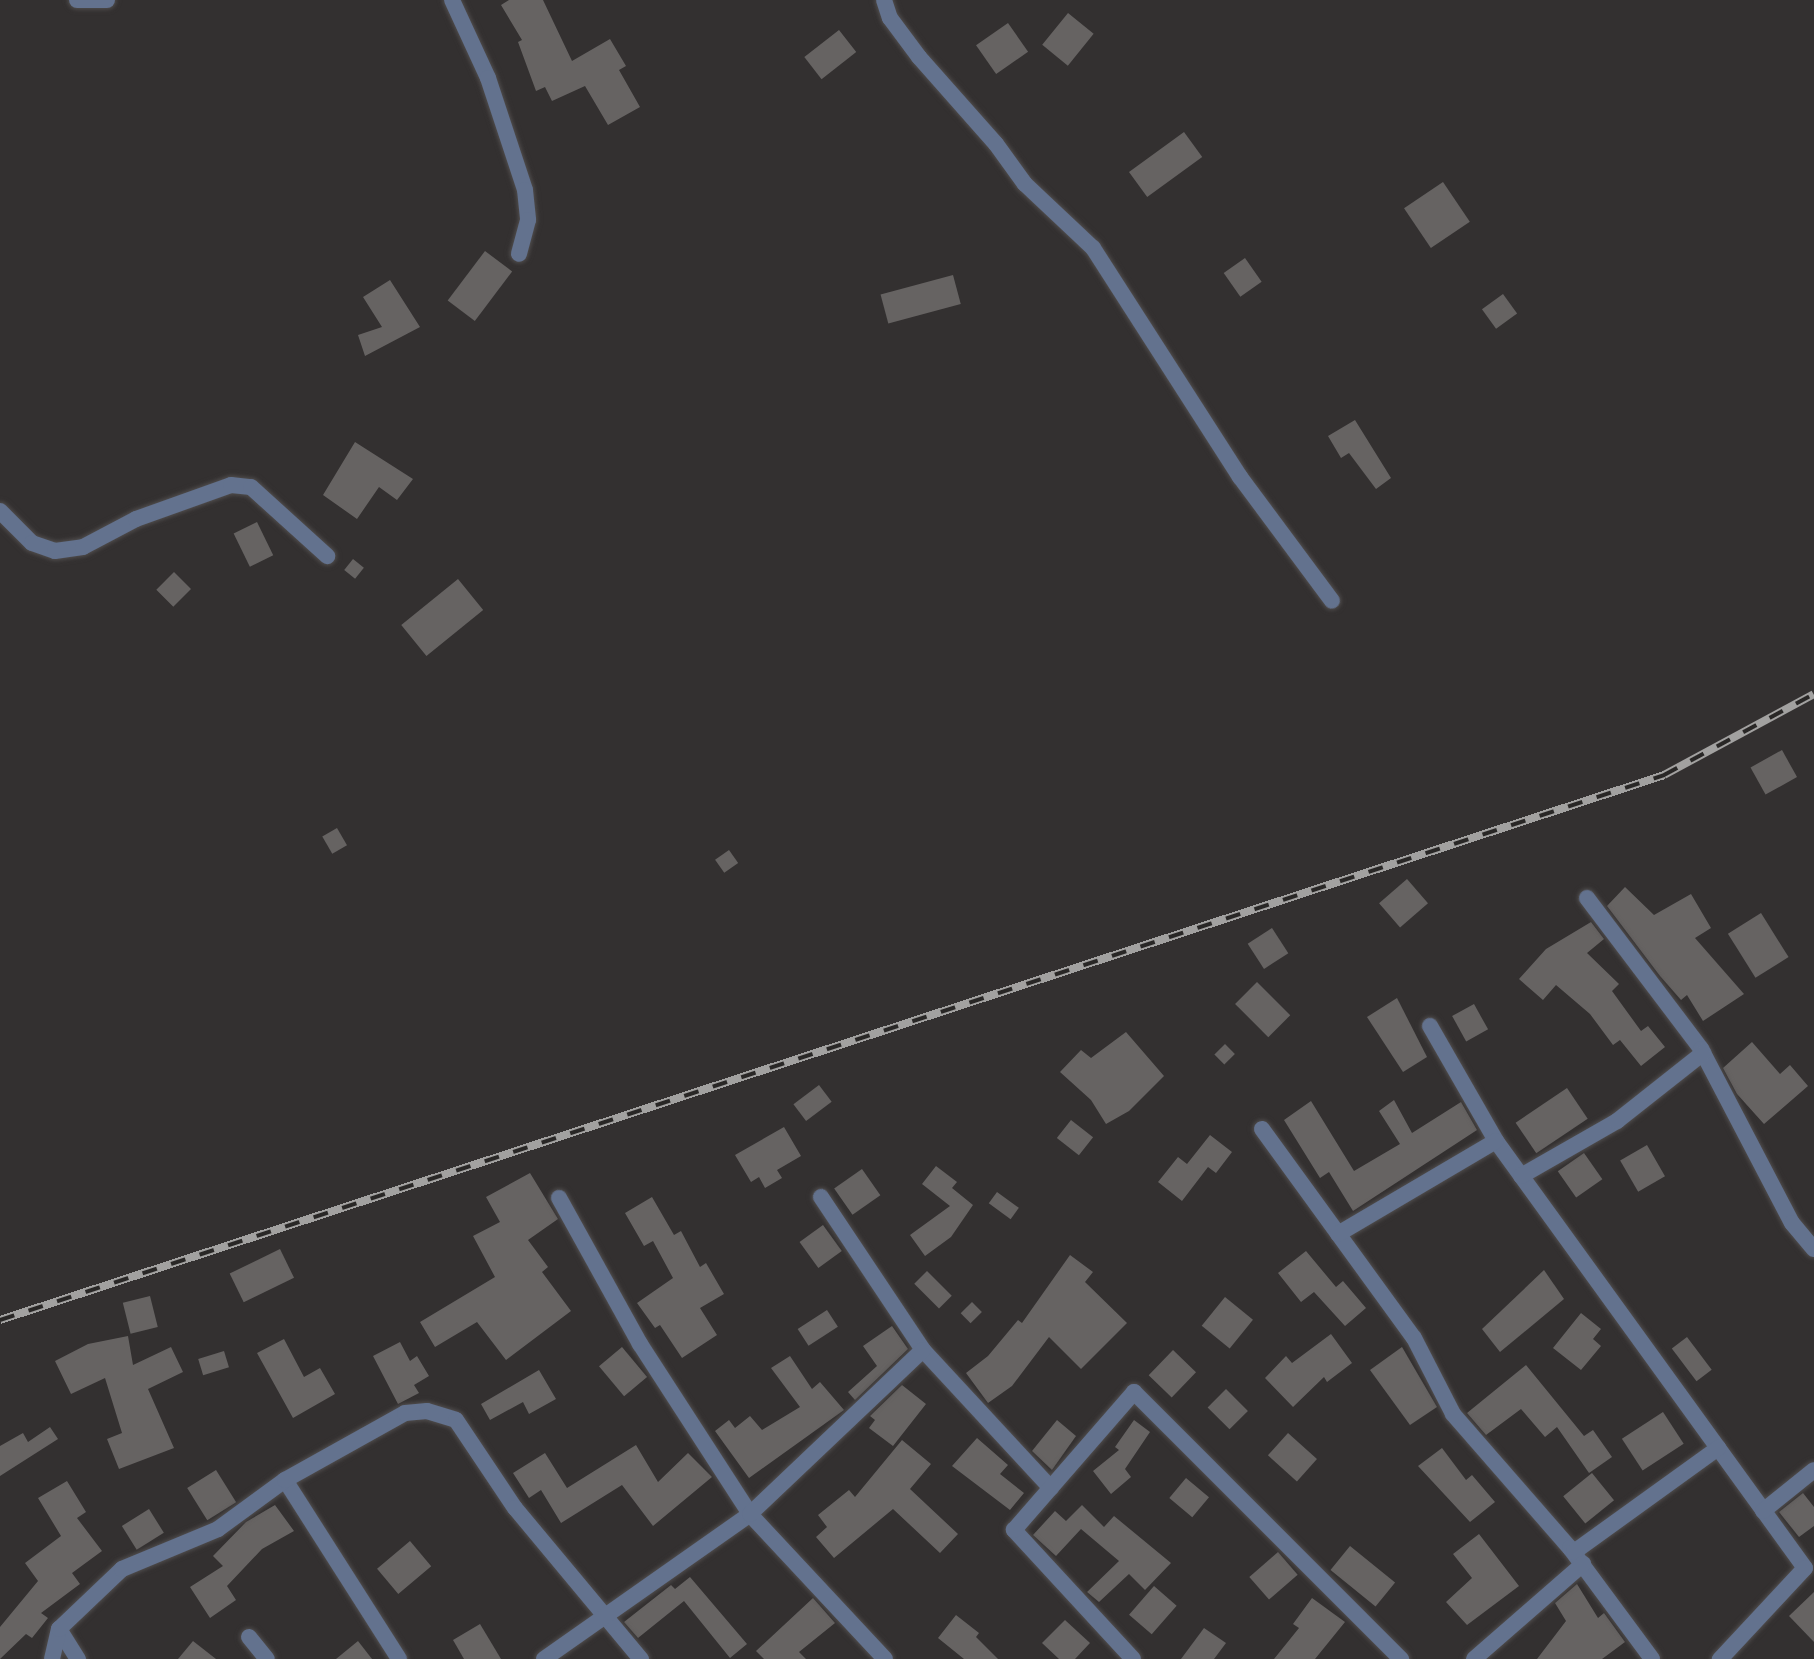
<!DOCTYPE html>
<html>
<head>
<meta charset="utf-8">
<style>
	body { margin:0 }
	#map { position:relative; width:1814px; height:1659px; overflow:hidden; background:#333030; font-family:"Open Sans",sans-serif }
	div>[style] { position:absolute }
	.building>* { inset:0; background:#666362; transform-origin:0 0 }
	.roads { filter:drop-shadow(0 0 2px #504d4d) drop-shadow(0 0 2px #504d4d) }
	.street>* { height:16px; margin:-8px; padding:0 8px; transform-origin:8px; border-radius:8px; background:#63728e }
	.rail>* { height:8px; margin-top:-4px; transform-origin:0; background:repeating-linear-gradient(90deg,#292726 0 15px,#a2a1a0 0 30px); box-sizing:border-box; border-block:2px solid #a2a1a0 }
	span { translate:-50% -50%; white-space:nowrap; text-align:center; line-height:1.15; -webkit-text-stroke:8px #292726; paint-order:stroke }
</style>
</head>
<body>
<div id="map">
	<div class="building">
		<i style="clip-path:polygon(509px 0,543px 0,572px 61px,610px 39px,626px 66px,619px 70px,640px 107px,608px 125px,585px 86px,552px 101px,545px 87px,536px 91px,518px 42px,522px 40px,501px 5px)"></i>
		<i style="left:1068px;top:13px;width:33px;height:41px;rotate:39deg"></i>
		<i style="left:1008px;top:23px;width:35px;height:39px;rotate:55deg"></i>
		<i style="left:839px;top:30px;width:28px;height:44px;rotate:52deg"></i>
		<i style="left:1184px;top:132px;width:31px;height:68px;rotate:54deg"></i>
		<i style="left:1443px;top:182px;width:48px;height:47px;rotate:56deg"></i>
		<i style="left:485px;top:251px;width:34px;height:62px;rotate:37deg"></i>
		<i style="left:1245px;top:258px;width:29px;height:26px;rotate:55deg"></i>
		<i style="left:953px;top:275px;width:30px;height:75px;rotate:75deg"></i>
		<i style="clip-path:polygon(390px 280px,420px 327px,365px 356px,358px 335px,382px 327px,363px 297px)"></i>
		<i style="left:1503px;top:294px;width:24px;height:26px;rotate:54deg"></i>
		<i style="clip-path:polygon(1355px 420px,1391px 478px,1376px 489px,1349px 453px,1341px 458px,1328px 436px)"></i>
		<i style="clip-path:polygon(355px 442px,413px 479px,397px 500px,379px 487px,357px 519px,323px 495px)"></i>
		<i style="left:257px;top:522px;width:37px;height:26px;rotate:64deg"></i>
		<i style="left:353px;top:559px;width:14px;height:14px;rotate:39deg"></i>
		<i style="left:174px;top:572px;width:24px;height:25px;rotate:45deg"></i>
		<i style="left:458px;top:579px;width:40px;height:73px;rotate:51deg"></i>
		<i style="left:1782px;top:750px;width:31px;height:36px;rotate:61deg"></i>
		<i style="left:337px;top:828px;width:20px;height:17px;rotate:60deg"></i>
		<i style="left:729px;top:850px;width:16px;height:17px;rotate:55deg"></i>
		<i style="left:1407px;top:879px;width:32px;height:37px;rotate:49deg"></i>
		<i style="clip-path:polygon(1625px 887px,1654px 915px,1691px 894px,1711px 928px,1695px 938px,1744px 994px,1703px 1021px,1687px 995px,1681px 1000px,1660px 976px,1607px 906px)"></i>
		<i style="left:1761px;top:913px;width:52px;height:39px;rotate:58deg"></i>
		<i style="clip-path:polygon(1591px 922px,1604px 939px,1587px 953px,1619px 984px,1612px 991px,1641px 1031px,1648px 1026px,1665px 1047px,1641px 1066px,1620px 1040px,1613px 1045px,1590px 1014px,1556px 985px,1543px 1000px,1519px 979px,1546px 949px)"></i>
		<i style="left:1272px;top:928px;width:30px;height:29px;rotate:57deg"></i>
		<i style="left:1257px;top:982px;width:47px;height:31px;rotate:45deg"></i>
		<i style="clip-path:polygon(1397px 998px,1427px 1057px,1403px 1072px,1367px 1017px)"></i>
		<i style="left:1474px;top:1004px;width:29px;height:25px;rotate:61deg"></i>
		<i style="clip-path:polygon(1126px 1032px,1164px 1076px,1129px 1111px,1106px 1124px,1091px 1100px,1060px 1072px,1081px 1050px,1091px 1058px)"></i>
		<i style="clip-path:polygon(1752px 1042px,1780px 1074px,1790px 1065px,1808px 1086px,1764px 1124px,1737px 1094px,1723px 1068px)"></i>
		<i style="left:1225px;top:1044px;width:14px;height:15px;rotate:45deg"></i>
		<i style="left:819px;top:1085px;width:21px;height:32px;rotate:53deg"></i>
		<i style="left:1567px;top:1088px;width:37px;height:62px;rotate:56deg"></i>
		<i style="clip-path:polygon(1394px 1100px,1412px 1133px,1461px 1102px,1477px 1130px,1353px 1211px,1329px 1172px,1320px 1178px,1284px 1120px,1311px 1101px,1354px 1171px,1400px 1144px,1379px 1111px)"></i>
		<i style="left:1071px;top:1120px;width:28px;height:23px;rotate:38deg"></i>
		<i style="clip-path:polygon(784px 1127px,801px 1156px,777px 1170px,782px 1178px,765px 1188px,759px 1177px,751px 1182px,735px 1155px)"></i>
		<i style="clip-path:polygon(1210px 1135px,1232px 1152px,1216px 1173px,1208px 1167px,1182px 1201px,1158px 1182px,1178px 1157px,1187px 1164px)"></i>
		<i style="left:1647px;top:1145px;width:36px;height:31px;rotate:60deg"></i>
		<i style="left:1584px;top:1153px;width:32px;height:32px;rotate:55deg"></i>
		<i style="clip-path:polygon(936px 1166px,957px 1182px,952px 1188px,973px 1205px,951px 1237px,925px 1256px,910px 1235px,950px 1206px,922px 1184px)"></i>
		<i style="left:862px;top:1169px;width:32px;height:34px;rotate:55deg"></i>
		<i style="clip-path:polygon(530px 1173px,558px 1219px,528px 1240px,548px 1267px,542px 1272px,571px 1311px,506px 1360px,477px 1322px,435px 1347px,420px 1322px,495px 1277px,473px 1236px,500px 1222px,486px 1197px)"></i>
		<i style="left:997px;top:1192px;width:27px;height:14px;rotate:36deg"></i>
		<i style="clip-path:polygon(652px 1197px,674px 1235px,681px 1231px,700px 1267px,706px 1263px,724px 1294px,700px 1308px,717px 1335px,682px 1358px,660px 1325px,655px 1328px,637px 1303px,673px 1278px,653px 1241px,644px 1246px,625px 1213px)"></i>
		<i style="left:823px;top:1225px;width:32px;height:29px;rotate:54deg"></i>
		<i style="left:280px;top:1249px;width:32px;height:56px;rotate:64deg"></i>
		<i style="clip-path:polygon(1306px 1251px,1336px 1287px,1343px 1281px,1366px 1308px,1345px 1326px,1314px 1292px,1301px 1302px,1278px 1273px)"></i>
		<i style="clip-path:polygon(1070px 1255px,1093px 1272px,1085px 1282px,1127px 1323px,1081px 1369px,1049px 1337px,1012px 1386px,988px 1403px,966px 1373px,988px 1356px,1018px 1320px,1022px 1323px)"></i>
		<i style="clip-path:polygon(1544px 1270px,1564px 1299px,1500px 1352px,1482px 1329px)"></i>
		<i style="left:927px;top:1271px;width:35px;height:18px;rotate:45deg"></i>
		<i style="left:150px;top:1296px;width:32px;height:28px;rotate:76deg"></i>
		<i style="left:1225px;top:1297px;width:36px;height:37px;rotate:39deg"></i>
		<i style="left:972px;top:1302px;width:14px;height:16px;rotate:45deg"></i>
		<i style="left:827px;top:1310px;width:20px;height:35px;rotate:57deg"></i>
		<i style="clip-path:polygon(1581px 1313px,1601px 1329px,1593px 1339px,1601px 1346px,1581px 1370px,1553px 1348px)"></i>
		<i style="clip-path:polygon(892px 1326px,908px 1349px,855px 1400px,848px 1392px,877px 1366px,863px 1346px)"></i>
		<i style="clip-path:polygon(1331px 1334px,1352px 1363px,1327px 1382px,1324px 1377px,1293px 1407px,1265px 1378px,1286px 1356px,1292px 1363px)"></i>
		<i style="clip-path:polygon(128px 1336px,133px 1365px,171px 1347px,183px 1372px,148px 1389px,174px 1448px,119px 1469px,107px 1439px,122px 1433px,105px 1378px,71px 1394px,55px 1361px,88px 1344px)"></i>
		<i style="left:1687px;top:1337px;width:41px;height:19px;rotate:53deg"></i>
		<i style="clip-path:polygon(284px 1339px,304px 1377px,320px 1368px,335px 1394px,293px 1418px,257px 1353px)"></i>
		<i style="clip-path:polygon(400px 1342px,410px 1361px,417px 1356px,429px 1376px,414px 1385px,419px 1393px,398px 1404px,373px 1356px)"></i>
		<i style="left:622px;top:1347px;width:39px;height:30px;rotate:50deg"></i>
		<i style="clip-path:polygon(1402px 1347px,1437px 1407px,1410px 1425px,1370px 1370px)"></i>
		<i style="left:1173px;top:1350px;width:32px;height:35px;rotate:44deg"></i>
		<i style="left:224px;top:1351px;width:17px;height:27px;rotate:73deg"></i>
		<i style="clip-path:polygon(790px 1356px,812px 1389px,820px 1382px,844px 1410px,749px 1478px,715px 1431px,729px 1420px,735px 1428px,750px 1416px,762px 1430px,800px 1407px,771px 1368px)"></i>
		<i style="clip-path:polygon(1526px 1365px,1584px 1436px,1593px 1430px,1612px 1457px,1589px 1473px,1557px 1427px,1545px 1437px,1521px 1409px,1486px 1435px,1467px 1413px)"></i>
		<i style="clip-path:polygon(539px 1370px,556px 1399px,529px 1414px,523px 1402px,490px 1420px,481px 1404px)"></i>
		<i style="clip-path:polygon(902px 1385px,926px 1404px,893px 1446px,869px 1428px,875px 1420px,870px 1416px)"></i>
		<i style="left:1226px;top:1389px;width:31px;height:26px;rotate:45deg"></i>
		<i style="left:1663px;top:1412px;width:38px;height:49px;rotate:57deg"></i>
		<i style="clip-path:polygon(1057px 1420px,1076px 1436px,1052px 1470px,1032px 1451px)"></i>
		<i style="clip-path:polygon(1134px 1420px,1150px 1432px,1125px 1469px,1131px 1477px,1111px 1494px,1093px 1471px,1119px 1450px,1115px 1447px)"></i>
		<i style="clip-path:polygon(50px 1427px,58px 1439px,0 1476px,0 1446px,23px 1433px,28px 1442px)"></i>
		<i style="left:1288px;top:1433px;width:39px;height:30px;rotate:42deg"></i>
		<i style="clip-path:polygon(977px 1438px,1008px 1465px,1000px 1474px,1024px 1493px,1010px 1510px,952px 1466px)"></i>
		<i style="clip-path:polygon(902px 1440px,931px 1464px,910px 1489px,958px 1534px,940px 1553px,893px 1509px,834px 1558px,816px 1537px,827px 1527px,818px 1515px,849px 1490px,855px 1497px)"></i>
		<i style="clip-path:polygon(636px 1445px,658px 1482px,688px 1453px,712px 1477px,653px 1526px,622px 1485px,561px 1523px,541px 1490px,529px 1498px,513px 1473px,545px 1453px,567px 1488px)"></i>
		<i style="clip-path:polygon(1442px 1448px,1466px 1480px,1472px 1475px,1495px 1502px,1470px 1522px,1418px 1466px)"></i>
		<i style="left:216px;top:1470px;width:38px;height:34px;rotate:58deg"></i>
		<i style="left:1592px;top:1473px;width:35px;height:37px;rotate:51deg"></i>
		<i style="left:1186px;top:1478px;width:30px;height:26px;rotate:40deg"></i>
		<i style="clip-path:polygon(67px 1481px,86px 1512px,77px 1518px,102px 1551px,72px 1573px,80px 1584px,41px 1613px,48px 1618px,32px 1638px,26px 1634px,0 1659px,0 1627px,38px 1581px,25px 1563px,61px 1536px,38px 1498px)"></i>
		<i style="clip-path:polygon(1803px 1493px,1814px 1507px,1814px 1526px,1799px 1537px,1779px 1512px)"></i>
		<i style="clip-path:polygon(275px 1505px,294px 1531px,262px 1549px,227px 1586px,236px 1600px,210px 1618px,190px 1587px,223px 1566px,213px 1556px,246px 1522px)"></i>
		<i style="clip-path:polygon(1082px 1505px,1104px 1527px,1114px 1516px,1171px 1563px,1145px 1590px,1129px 1574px,1099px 1602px,1087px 1592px,1119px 1561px,1081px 1529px,1056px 1556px,1033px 1535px,1055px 1511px,1066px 1521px)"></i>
		<i style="left:149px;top:1509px;width:28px;height:32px;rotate:58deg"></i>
		<i style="clip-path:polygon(1479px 1534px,1519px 1586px,1467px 1625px,1446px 1602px,1472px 1578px,1453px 1554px)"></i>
		<i style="left:410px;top:1541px;width:33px;height:43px;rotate:50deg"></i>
		<i style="left:1350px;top:1546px;width:58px;height:31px;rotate:39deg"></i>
		<i style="left:1278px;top:1552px;width:30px;height:38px;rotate:49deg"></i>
		<i style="clip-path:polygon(690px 1577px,747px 1644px,730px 1658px,684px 1601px,638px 1638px,624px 1622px,671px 1585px,675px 1589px)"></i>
		<i style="clip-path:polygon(1577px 1584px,1598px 1618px,1604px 1613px,1625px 1642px,1602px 1659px,1537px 1659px,1566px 1621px,1555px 1603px)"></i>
		<i style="left:1154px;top:1586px;width:30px;height:38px;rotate:41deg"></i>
		<i style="clip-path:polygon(1814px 1592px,1814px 1642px,1789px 1616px)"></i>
		<i style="clip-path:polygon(813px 1598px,835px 1623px,799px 1652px,806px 1659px,764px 1659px,756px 1651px)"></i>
		<i style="clip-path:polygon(1312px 1598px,1345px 1622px,1315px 1659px,1274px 1659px,1299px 1628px,1293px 1624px)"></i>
		<i style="clip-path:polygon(956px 1615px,979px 1633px,976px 1637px,998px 1659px,964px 1659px,938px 1638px)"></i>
		<i style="clip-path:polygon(1065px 1620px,1090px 1643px,1075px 1659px,1059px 1659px,1042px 1643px)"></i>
		<i style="clip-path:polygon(480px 1624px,501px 1659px,464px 1659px,453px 1640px)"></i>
		<i style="clip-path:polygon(1204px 1628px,1226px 1643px,1214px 1659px,1181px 1659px)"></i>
		<i style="clip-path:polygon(193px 1641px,216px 1659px,178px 1659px)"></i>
		<i style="clip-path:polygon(358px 1641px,372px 1659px,336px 1659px)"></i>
	</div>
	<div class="roads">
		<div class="street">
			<i style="left:77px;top:0;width:30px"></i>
			<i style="left:452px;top:0;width:86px;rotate:65.2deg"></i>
			<i style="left:488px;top:78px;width:118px;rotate:71.7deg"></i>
			<i style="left:525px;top:190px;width:30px;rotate:84deg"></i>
			<i style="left:528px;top:220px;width:35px;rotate:105deg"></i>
			<i style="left:884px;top:0;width:19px;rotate:72deg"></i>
			<i style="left:890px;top:18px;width:49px;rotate:53.4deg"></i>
			<i style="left:919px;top:57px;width:116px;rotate:48.5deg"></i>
			<i style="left:996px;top:144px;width:49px;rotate:54.1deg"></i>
			<i style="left:1025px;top:184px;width:93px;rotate:43.3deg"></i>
			<i style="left:1093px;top:248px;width:272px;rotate:57.3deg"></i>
			<i style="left:1240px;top:477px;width:154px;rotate:53.4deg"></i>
			<i style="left:0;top:511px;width:45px;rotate:45deg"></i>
			<i style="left:32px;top:543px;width:24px;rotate:19deg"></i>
			<i style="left:55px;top:551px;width:28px;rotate:-8deg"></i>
			<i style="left:83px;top:547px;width:60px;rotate:-27.8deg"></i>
			<i style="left:136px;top:519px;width:101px;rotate:-19.7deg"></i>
			<i style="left:231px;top:485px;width:20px;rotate:6deg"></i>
			<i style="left:251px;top:487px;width:103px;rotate:42.2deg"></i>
			<i style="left:1587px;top:898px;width:189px;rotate:52.9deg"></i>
			<i style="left:1701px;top:1049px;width:196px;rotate:62.4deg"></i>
			<i style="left:1792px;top:1223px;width:34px;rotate:50deg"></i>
			<i style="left:1430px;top:1026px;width:133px;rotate:60.1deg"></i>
			<i style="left:1496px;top:1141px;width:527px;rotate:54.11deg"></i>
			<i style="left:1805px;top:1568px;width:125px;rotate:133deg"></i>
			<i style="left:1262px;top:1129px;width:258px;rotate:54deg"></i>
			<i style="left:1414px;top:1338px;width:85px;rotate:62.8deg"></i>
			<i style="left:1453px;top:1414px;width:178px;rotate:48.9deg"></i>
			<i style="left:1570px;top:1548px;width:138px;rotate:53.5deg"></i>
			<i style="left:1521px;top:1176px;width:111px;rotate:-29.8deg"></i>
			<i style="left:1617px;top:1121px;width:110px;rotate:-38.3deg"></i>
			<i style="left:821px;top:1197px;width:184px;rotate:56.3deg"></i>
			<i style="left:923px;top:1350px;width:188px;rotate:47.2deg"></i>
			<i style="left:1338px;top:1234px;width:183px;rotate:-30.5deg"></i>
			<i style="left:285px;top:1480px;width:212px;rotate:57.5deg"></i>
			<i style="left:1763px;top:1511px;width:65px;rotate:-38.8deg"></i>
			<i style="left:1574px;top:1552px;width:178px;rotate:-35.8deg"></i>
			<i style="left:59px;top:1629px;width:36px;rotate:58deg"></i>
			<i style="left:249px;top:1637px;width:28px;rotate:51deg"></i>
			<i style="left:52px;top:1659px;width:31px;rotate:-77deg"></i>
			<i style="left:59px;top:1629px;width:87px;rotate:-43.6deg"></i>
			<i style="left:122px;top:1569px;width:104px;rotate:-22.6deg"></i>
			<i style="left:218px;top:1529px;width:83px;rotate:-36.2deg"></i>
			<i style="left:285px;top:1480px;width:137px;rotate:-29.2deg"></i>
			<i style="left:405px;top:1413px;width:22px;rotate:-5deg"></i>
			<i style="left:427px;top:1411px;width:30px;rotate:17deg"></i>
			<i style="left:456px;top:1420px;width:106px;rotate:56.2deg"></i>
			<i style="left:515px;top:1508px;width:197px;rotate:50.2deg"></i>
			<i style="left:544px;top:1659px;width:252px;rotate:-35.1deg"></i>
			<i style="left:750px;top:1514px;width:202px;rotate:-122.9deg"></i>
			<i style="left:640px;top:1344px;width:167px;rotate:-119deg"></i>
			<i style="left:885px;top:1659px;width:198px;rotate:-133deg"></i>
			<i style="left:750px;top:1514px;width:238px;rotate:-43.5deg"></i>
			<i style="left:1133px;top:1659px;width:176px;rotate:-132.7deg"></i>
			<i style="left:1014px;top:1530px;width:183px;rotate:-49deg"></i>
			<i style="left:1134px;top:1392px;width:378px;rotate:45deg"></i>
			<i style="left:1474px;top:1659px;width:145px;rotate:-41.1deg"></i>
		</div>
	</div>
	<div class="rail">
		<i style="left:0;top:1320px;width:1751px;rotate:-18.13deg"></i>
		<i style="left:1664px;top:775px;width:170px;rotate:-28.4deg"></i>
	</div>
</div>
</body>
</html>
